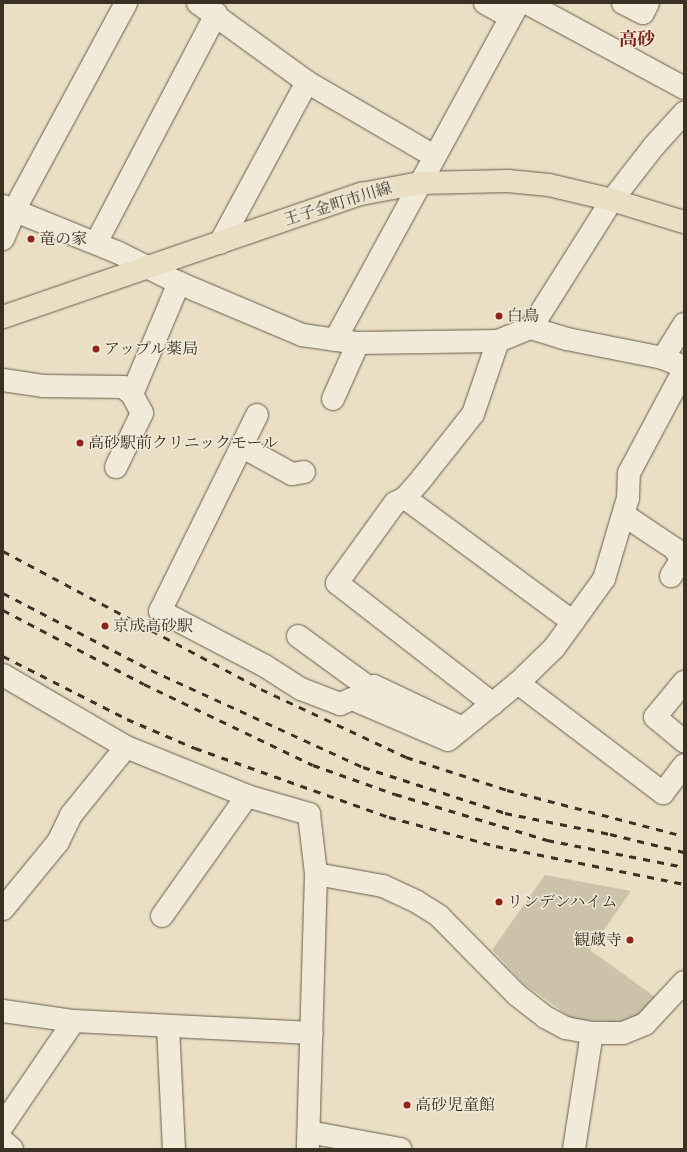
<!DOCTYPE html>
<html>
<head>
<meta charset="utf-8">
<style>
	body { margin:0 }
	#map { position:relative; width:687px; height:1152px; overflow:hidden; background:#eadfc4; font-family:"IM FELL Great Primer","Noto Serif JP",serif }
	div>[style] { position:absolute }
	.green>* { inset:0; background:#ccc1a9 }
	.roads { filter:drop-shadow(0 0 1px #665c4c) drop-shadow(0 0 1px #665c4c) }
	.minor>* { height:22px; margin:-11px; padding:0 11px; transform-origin:11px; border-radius:11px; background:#f1ead9 }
	.major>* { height:22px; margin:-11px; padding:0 11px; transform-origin:11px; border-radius:11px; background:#eadfc4 }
	.rail>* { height:3px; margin-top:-1.5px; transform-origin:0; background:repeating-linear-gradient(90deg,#3a3124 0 7px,transparent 0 14px) }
	.dots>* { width:11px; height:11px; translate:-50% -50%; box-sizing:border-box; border:2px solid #f1ead9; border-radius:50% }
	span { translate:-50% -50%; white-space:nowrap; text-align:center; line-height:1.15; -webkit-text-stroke:3px #f1ead9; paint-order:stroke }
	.street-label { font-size:16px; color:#3a3124 }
	.poi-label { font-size:16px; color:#3a3124 }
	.left { translate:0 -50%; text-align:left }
	.right { translate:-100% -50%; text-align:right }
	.quarter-label { font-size:18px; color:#7a1f14; font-weight:700 }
	.frame { position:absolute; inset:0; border:4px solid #3a3124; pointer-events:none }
</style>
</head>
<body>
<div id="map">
	<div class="green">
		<i style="clip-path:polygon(545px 875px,631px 891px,590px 950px,658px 999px,640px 1015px,623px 1023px,573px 1019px,524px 984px,492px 950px)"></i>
	</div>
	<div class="roads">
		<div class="minor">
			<i style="left:198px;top:3px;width:135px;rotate:35.9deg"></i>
			<i style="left:307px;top:82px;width:147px;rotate:30.2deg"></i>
			<i style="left:485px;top:3px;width:29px;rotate:29deg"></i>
			<i style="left:527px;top:3px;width:179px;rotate:28.4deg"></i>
			<i style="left:623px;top:3px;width:22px;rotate:27deg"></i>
			<i style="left:643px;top:13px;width:11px;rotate:-63deg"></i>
			<i style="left:3px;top:206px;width:123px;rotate:22deg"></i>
			<i style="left:117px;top:252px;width:69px;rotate:26.6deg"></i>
			<i style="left:179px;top:283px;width:134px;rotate:22.9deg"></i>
			<i style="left:302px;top:335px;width:57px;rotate:8.1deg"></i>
			<i style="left:358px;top:343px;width:140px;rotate:-0.8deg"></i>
			<i style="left:498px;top:341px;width:35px;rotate:-22deg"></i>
			<i style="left:531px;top:328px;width:151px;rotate:-57.7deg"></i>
			<i style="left:612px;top:200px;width:68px;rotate:-52.1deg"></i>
			<i style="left:654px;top:146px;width:45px;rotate:-47.7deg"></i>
			<i style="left:3px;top:239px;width:39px;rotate:-67deg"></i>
			<i style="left:18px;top:203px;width:227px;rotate:-61.6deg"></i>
			<i style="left:96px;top:243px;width:259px;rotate:-62.3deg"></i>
			<i style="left:220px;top:243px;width:183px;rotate:-61.6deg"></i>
			<i style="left:531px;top:328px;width:38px;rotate:17deg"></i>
			<i style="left:567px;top:339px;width:98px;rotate:11.2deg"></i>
			<i style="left:663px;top:358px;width:23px;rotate:23deg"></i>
			<i style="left:335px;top:340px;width:384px;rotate:-61.4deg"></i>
			<i style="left:663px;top:358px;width:40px;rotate:-58deg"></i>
			<i style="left:3px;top:380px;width:40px;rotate:8.5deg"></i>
			<i style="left:43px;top:386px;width:80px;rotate:0.7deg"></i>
			<i style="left:123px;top:387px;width:11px;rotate:38deg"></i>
			<i style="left:132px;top:394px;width:121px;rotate:-67.1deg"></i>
			<i style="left:333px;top:399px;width:61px;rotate:-65.9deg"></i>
			<i style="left:257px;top:415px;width:219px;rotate:116.3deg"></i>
			<i style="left:160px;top:611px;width:119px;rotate:27.6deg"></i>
			<i style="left:265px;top:666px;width:43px;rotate:32.6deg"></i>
			<i style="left:301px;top:689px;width:42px;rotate:21deg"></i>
			<i style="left:340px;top:704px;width:13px;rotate:-23deg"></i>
			<i style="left:352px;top:699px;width:104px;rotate:23.1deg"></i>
			<i style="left:448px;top:740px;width:90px;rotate:-39.2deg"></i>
			<i style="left:518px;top:683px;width:50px;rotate:-44.2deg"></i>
			<i style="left:554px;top:648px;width:85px;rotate:-54.1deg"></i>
			<i style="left:604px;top:579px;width:84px;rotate:-73.5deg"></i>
			<i style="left:628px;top:498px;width:25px;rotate:-88deg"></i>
			<i style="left:629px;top:473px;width:117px;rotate:-61.9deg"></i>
			<i style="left:243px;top:447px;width:56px;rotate:28.9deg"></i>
			<i style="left:292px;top:474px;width:12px;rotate:-9deg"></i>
			<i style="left:116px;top:467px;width:60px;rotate:-64.3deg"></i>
			<i style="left:142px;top:413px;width:21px;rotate:-118deg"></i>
			<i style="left:405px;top:498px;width:209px;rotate:36.4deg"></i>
			<i style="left:624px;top:515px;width:61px;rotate:33.7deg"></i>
			<i style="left:675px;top:549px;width:13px;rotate:61deg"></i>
			<i style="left:681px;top:560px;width:19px;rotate:122deg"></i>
			<i style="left:298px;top:636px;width:87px;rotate:36.1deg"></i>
			<i style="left:368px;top:687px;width:6px;rotate:-9deg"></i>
			<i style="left:374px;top:686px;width:98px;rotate:25.3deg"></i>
			<i style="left:3px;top:675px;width:143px;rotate:30.3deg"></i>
			<i style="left:126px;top:747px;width:131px;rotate:22deg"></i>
			<i style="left:247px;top:796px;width:65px;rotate:16.2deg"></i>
			<i style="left:309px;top:814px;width:60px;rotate:83.3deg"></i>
			<i style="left:316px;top:874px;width:275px;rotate:91.7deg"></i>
			<i style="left:684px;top:682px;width:45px;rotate:129.6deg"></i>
			<i style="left:655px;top:717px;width:38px;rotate:40deg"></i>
			<i style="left:518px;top:683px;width:182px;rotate:37.2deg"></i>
			<i style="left:663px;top:793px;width:35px;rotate:-53deg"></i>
			<i style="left:493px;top:704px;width:197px;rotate:-142.2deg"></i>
			<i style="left:337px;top:583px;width:99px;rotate:-54.1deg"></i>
			<i style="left:395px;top:503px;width:11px;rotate:-27deg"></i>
			<i style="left:405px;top:498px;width:28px;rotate:-49deg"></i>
			<i style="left:423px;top:477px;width:80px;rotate:-51.6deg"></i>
			<i style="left:473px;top:414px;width:77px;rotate:-71.1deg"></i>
			<i style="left:316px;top:874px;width:68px;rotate:10.2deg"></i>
			<i style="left:383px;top:886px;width:38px;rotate:25deg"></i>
			<i style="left:417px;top:902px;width:26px;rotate:32deg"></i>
			<i style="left:439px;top:916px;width:111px;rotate:45.4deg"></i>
			<i style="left:517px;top:995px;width:36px;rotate:38deg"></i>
			<i style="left:545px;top:1017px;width:24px;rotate:28deg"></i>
			<i style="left:566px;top:1028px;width:26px;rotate:11deg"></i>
			<i style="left:592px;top:1033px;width:31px"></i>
			<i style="left:623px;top:1033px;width:24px;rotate:-22deg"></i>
			<i style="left:645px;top:1024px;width:57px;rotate:-47.1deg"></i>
			<i style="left:3px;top:909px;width:87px;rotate:-50.6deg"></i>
			<i style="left:58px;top:842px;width:30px;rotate:-64deg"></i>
			<i style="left:71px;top:815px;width:87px;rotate:-51deg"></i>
			<i style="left:162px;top:916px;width:147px;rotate:-54.7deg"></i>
			<i style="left:3px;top:1011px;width:72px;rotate:8deg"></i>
			<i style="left:74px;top:1021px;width:238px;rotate:2.9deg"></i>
			<i style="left:168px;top:1027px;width:122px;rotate:87.2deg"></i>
			<i style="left:3px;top:1125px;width:126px;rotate:-55.7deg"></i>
			<i style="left:309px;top:1132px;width:93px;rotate:10.6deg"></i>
			<i style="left:3px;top:1141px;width:12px;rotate:42deg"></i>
			<i style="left:574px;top:1149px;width:117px;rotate:-81.2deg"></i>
		</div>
		<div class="major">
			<i style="left:3px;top:317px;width:379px;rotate:-19deg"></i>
			<i style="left:361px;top:194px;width:60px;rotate:-10.6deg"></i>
			<i style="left:420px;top:183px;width:88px;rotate:-1.3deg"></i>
			<i style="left:508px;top:181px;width:41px;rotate:5.6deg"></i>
			<i style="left:549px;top:185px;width:65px;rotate:13.4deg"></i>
			<i style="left:612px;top:200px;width:75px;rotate:17deg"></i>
		</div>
	</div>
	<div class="rail">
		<i style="left:3px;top:551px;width:293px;rotate:28.1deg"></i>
		<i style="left:261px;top:689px;width:160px;rotate:25.1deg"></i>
		<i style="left:406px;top:757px;width:106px;rotate:18.1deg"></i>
		<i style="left:507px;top:790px;width:183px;rotate:14.6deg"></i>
		<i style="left:3px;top:593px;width:167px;rotate:27.5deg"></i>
		<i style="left:151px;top:670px;width:233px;rotate:24.6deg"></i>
		<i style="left:363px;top:767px;width:149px;rotate:17.9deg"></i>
		<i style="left:505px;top:813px;width:107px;rotate:11.3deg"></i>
		<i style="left:610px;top:834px;width:76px;rotate:13.7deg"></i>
		<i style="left:3px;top:610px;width:159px;rotate:27.7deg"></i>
		<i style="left:144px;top:684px;width:187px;rotate:25.6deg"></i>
		<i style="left:313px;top:765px;width:87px;rotate:19.5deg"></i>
		<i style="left:395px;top:794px;width:159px;rotate:16.8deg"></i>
		<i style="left:547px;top:840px;width:140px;rotate:11.1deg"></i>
		<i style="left:3px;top:656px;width:139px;rotate:26.9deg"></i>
		<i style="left:127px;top:719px;width:74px;rotate:23.1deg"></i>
		<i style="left:195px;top:748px;width:206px;rotate:19.6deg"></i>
		<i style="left:389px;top:817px;width:111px;rotate:15.2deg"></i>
		<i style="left:496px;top:846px;width:192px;rotate:11.4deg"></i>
	</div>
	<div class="dots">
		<i style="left:31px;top:239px;background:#8f2418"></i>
		<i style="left:499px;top:316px;background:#8f2418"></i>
		<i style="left:96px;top:349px;background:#8f2418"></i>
		<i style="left:80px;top:443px;background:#8f2418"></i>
		<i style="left:105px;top:626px;background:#8f2418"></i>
		<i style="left:499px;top:902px;background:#8f2418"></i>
		<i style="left:630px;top:940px;background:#8f2418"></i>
		<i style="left:407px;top:1105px;background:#8f2418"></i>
	</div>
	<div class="street-label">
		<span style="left:338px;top:204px;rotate:-17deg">王子金町市川線</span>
	</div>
	<div class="poi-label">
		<span class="left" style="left:39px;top:239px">竜の家</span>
		<span class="left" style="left:507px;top:316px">白鳥</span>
		<span class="left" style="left:104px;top:349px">アップル薬局</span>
		<span class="left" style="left:88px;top:443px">高砂駅前クリニックモール</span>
		<span class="left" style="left:113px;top:626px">京成高砂駅</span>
		<span class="left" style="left:507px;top:902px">リンデンハイム</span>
		<span class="right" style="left:622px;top:940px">観蔵寺</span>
		<span class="left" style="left:415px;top:1105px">高砂児童館</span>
	</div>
	<div class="quarter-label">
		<span style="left:637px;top:39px">高砂</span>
	</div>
	<div class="frame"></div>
</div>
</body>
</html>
